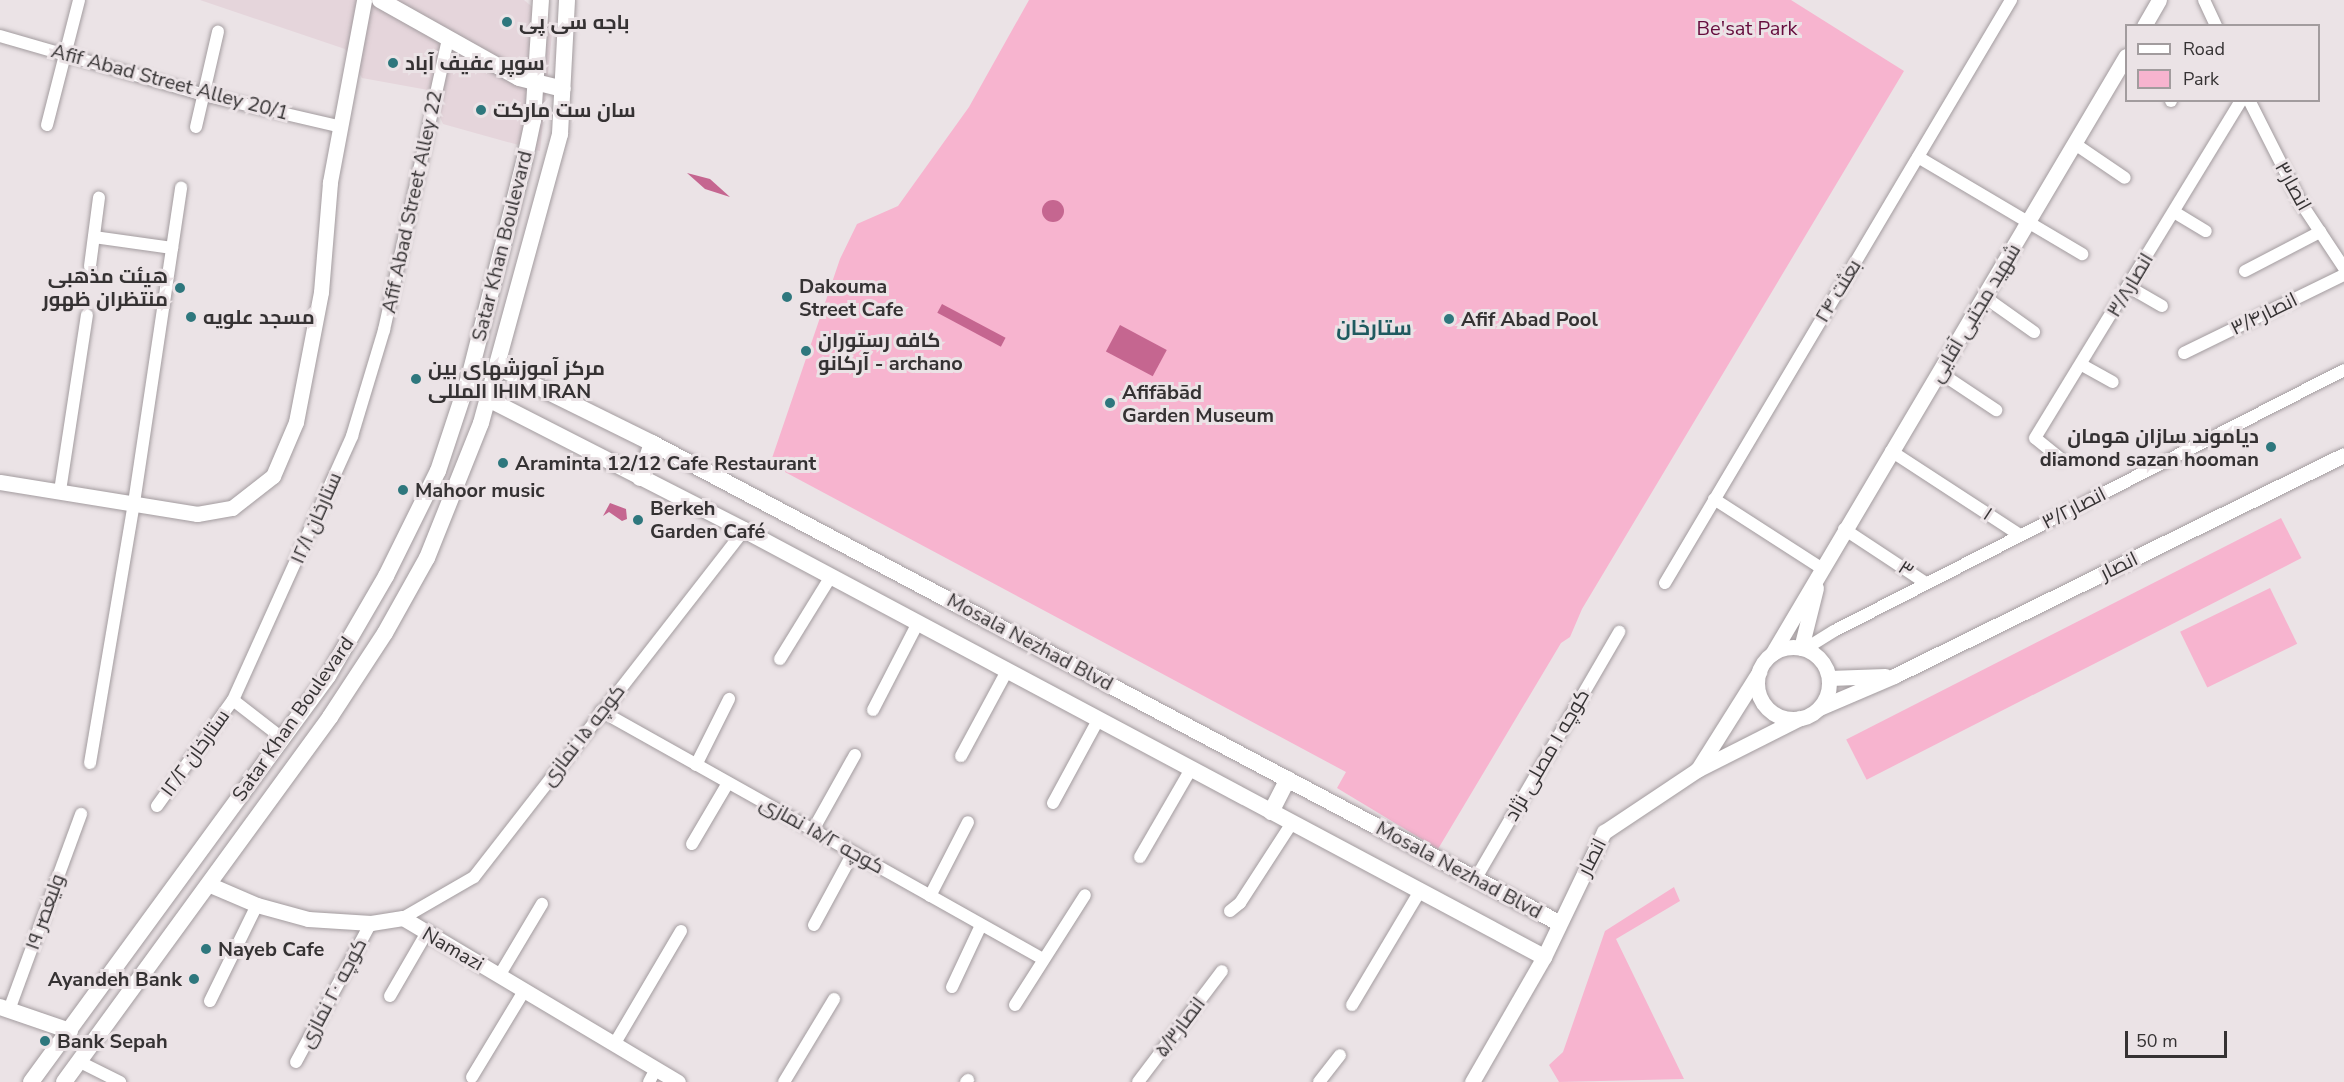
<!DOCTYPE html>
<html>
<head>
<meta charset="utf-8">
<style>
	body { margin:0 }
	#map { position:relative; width:2344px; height:1082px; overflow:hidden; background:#ebe3e6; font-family:"Nunito Sans",Cairo,sans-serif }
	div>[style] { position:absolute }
	.built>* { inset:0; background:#e5d5db }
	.green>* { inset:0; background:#f7b4cf; transform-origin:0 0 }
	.water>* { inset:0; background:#c56690; transform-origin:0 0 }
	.round { border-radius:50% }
	.roads { filter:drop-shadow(0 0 2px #a39c9f) drop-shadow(0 0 2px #a39c9f) }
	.minor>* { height:12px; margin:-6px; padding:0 6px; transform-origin:6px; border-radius:6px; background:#fff }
	.tertiary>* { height:15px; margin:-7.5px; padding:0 7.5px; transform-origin:7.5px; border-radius:7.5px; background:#fff }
	.tertiary>.ring { margin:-7.5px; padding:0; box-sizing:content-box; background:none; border:15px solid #fff; border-radius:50% }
	.secondary>* { height:16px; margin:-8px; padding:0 8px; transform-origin:8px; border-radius:8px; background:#fff }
	.dots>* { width:16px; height:16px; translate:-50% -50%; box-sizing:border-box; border:3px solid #ebe3e6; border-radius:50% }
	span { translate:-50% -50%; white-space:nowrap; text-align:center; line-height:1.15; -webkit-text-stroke:6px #ebe3e6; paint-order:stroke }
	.poi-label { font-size:20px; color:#353233; font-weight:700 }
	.left { translate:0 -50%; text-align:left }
	.right { translate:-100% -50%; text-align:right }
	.park-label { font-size:20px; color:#650c3d }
	.street-label { font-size:20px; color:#353233 }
	.neighbourhood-label { font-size:21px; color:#1f5a5f; font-weight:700 }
	.legend { position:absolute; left:2125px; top:24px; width:195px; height:78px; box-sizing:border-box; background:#ebe3e6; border:2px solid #a29c9e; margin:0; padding:8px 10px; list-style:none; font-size:18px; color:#353233 }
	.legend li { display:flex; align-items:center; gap:12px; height:30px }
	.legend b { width:30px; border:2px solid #a29c9e }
	.scale { position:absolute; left:2125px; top:1031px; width:102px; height:27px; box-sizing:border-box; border:3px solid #353233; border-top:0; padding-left:8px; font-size:18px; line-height:21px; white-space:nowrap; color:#353233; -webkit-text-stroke:4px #ebe3e6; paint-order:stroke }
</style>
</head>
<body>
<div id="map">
	<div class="built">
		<i style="clip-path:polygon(200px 0,524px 0,553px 24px,540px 151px,443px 124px,428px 90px,362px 78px,345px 49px)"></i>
	</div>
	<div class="green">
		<i style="clip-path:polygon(1029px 0,1791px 0,1904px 71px,1582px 609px,1570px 637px,1561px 643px,1438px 849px,1337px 788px,1346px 772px,770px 464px,840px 259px,857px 224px,898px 206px,969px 107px)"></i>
		<i style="left:2281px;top:518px;width:45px;height:488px;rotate:63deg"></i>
		<i style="left:2270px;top:588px;width:62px;height:100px;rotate:64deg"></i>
		<i style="clip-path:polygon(1674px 887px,1680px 901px,1616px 939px,1684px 1079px,1559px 1082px,1549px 1065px,1563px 1052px,1605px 931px)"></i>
	</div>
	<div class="water">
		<i style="clip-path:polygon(687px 173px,710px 179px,730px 197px,705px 189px)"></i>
		<i class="round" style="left:1042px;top:200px;width:22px;height:22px"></i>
		<i style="left:942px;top:304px;width:72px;height:10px;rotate:28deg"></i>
		<i style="left:1120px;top:325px;width:53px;height:30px;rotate:28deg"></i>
		<i style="clip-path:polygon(610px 503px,626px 509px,627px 519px,622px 521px,609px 512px,603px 516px)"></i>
	</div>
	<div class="roads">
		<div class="minor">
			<i style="left:2204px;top:0;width:29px;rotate:65deg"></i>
			<i style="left:0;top:36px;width:212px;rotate:16.1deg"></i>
			<i style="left:204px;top:95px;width:141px;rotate:13.1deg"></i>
			<i style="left:2171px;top:100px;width:1px;rotate:90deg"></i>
			<i style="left:2249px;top:100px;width:115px;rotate:63.2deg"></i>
			<i style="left:2301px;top:203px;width:78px;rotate:56.5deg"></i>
			<i style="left:47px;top:125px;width:129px;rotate:-75.6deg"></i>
			<i style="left:196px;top:127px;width:98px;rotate:-77deg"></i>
			<i style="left:2075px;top:144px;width:60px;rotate:34.2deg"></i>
			<i style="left:1918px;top:157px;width:191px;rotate:30.6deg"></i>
			<i style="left:2174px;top:212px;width:37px;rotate:31deg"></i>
			<i style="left:94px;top:237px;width:79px;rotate:8deg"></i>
			<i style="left:90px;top:266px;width:69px;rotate:-82.5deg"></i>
			<i style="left:2245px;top:271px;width:85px;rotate:-27.5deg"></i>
			<i style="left:2129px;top:287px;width:38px;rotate:30deg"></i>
			<i style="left:1986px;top:298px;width:59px;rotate:35.3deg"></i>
			<i style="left:2184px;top:353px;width:178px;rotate:-26deg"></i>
			<i style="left:2082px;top:365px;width:35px;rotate:29deg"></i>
			<i style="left:1939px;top:372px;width:69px;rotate:33.7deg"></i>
			<i style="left:1891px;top:451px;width:154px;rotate:33.1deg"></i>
			<i style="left:2061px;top:459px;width:33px;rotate:-141deg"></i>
			<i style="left:2035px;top:438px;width:396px;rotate:-58.6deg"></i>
			<i style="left:60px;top:491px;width:178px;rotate:-81.3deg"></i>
			<i style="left:1714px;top:499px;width:127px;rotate:32.8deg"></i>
			<i style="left:1844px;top:529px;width:98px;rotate:33.4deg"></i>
			<i style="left:1665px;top:583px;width:678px;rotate:-59.31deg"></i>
			<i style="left:1805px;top:649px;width:34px;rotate:-32deg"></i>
			<i style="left:1834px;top:631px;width:573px;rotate:-27.1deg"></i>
			<i style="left:780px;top:659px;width:97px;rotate:-58.4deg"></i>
			<i style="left:233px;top:700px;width:62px;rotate:37.8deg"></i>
			<i style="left:873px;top:710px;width:98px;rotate:-62.7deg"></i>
			<i style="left:601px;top:711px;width:507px;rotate:29.3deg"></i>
			<i style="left:961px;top:756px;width:97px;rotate:-61.6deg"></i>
			<i style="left:90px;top:763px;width:264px;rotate:-80.4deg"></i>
			<i style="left:134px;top:503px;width:319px;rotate:-81.5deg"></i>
			<i style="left:696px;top:765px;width:74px;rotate:-63.4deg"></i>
			<i style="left:1053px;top:803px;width:94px;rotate:-61.5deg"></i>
			<i style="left:157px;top:806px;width:130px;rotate:-54.4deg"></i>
			<i style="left:233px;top:700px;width:290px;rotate:-65.7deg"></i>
			<i style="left:352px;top:436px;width:111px;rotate:-73.2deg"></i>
			<i style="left:384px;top:330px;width:298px;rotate:-77.6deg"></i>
			<i style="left:813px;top:830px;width:86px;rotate:-60.8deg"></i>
			<i style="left:692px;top:844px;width:71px;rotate:-59.5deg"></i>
			<i style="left:1140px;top:857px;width:102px;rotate:-59.9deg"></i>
			<i style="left:1476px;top:878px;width:285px;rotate:-59.8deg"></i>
			<i style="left:930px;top:896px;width:83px;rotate:-62.8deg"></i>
			<i style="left:1230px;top:911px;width:13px;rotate:-39deg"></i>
			<i style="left:1240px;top:903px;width:95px;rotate:-57deg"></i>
			<i style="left:403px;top:918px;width:82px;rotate:-30deg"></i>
			<i style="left:474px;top:877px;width:440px;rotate:-52.1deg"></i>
			<i style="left:814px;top:925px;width:82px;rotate:-61.6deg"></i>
			<i style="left:499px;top:976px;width:84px;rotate:-59.2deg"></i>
			<i style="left:952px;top:987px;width:68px;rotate:-64.9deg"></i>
			<i style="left:390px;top:996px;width:72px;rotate:-59.9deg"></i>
			<i style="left:210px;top:1001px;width:107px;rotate:-63.9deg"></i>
			<i style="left:1015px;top:1005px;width:130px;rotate:-57.5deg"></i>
			<i style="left:1352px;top:1005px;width:133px;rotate:-59.2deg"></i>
			<i style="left:9px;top:1010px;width:209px;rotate:-69.8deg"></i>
			<i style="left:615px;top:1043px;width:130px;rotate:-59.5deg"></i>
			<i style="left:80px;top:1062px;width:45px;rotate:26.6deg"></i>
			<i style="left:296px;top:1062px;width:158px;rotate:-61.7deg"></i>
			<i style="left:472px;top:1077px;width:100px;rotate:-58.8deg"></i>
			<i style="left:649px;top:1082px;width:15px;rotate:-62deg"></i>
			<i style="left:784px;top:1082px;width:97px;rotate:-58.9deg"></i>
			<i style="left:966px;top:1082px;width:3px;rotate:-45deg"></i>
			<i style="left:1138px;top:1082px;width:139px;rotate:-52.9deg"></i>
			<i style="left:1319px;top:1082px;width:34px;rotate:-52deg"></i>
		</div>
		<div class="tertiary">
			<i style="left:2144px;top:26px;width:30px;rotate:-60deg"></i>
			<i style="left:0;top:482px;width:200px;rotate:9.2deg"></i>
			<i style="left:197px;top:514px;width:36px;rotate:-10deg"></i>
			<i style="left:232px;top:508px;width:52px;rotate:-38deg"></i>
			<i style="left:273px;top:476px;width:59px;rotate:-66.9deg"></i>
			<i style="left:296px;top:422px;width:132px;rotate:-79.1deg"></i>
			<i style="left:321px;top:292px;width:110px;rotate:-85.3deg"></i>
			<i style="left:330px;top:182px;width:185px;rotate:-79.4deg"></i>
			<i class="ring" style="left:1757px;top:647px;width:57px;height:57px"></i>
			<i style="left:1801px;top:648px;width:62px;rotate:-76deg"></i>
			<i style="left:1772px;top:654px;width:695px;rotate:-59.38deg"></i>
			<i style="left:1829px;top:678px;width:56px;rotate:-2deg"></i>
			<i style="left:1819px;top:708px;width:82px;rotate:-23.1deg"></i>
			<i style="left:1894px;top:676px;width:501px;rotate:-26.16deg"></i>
			<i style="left:1698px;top:769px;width:115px;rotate:-57.8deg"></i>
			<i style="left:208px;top:884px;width:53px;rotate:23.2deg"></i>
			<i style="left:257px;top:905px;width:53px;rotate:15.4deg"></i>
			<i style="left:308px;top:919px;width:63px;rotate:3.6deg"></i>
			<i style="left:371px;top:923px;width:32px;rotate:-9deg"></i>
			<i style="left:403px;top:918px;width:320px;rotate:30.8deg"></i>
			<i style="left:1472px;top:1082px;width:144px;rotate:-60.1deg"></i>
			<i style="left:1544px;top:957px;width:139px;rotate:-64.4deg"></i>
			<i style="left:1604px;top:832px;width:112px;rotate:-33.7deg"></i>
			<i style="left:1697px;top:770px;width:115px;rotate:-26.8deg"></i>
		</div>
		<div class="secondary">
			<i style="left:380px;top:0;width:159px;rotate:29.3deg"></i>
			<i style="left:519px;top:78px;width:45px;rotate:14deg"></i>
			<i style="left:498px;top:367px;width:172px;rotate:26.3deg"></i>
			<i style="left:652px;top:443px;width:1026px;rotate:27.89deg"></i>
			<i style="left:488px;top:399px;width:288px;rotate:27.1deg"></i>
			<i style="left:744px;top:530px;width:907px;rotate:28.09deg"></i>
			<i style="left:640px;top:478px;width:37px;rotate:-71deg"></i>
			<i style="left:1271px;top:812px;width:37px;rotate:-63deg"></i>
			<i style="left:0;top:1007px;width:74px;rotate:18.9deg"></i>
			<i style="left:31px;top:1082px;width:503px;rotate:-53.81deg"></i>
			<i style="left:328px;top:676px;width:116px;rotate:-59.9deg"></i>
			<i style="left:386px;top:576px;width:117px;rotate:-63.7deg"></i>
			<i style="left:438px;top:471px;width:102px;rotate:-71.7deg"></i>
			<i style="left:470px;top:374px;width:223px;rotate:-75.7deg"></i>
			<i style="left:525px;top:158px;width:39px;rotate:-78deg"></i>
			<i style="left:533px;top:120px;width:120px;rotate:-86.2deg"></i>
			<i style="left:64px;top:1082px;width:452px;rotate:-53.9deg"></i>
			<i style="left:330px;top:717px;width:100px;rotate:-56.8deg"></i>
			<i style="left:385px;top:633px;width:86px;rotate:-60.8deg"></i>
			<i style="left:427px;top:558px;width:145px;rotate:-68.2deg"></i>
			<i style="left:481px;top:423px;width:300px;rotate:-74.7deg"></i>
			<i style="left:560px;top:134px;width:134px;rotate:-87deg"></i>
		</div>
	</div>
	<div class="dots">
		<i style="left:507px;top:22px;background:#2e777d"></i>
		<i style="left:393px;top:63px;background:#2e777d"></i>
		<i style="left:481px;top:110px;background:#2e777d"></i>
		<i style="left:180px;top:288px;background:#2e777d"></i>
		<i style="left:787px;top:297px;background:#2e777d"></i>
		<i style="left:191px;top:317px;background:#2e777d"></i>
		<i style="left:1449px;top:319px;background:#2e777d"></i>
		<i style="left:806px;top:351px;background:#2e777d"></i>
		<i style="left:416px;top:379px;background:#2e777d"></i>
		<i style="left:1110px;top:403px;background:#2e777d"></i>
		<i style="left:2271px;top:447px;background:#2e777d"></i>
		<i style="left:503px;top:463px;background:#2e777d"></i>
		<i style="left:403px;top:490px;background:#2e777d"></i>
		<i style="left:638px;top:520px;background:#2e777d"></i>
		<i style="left:206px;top:949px;background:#2e777d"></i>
		<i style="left:194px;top:979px;background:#2e777d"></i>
		<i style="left:45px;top:1041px;background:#2e777d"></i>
	</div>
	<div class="poi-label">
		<span class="left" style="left:519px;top:22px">باجه سی پی</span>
		<span class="left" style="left:405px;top:63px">سوپر عفیف آباد</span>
		<span class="left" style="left:493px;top:110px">سان ست مارکت</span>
		<span class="right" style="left:168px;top:288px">هیئت مذهبی<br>منتظران ظهور</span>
		<span class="left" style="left:799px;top:298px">Dakouma<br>Street Cafe</span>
		<span class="left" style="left:203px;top:317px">مسجد علویه</span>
		<span class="left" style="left:1461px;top:319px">Afif Abad Pool</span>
		<span class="left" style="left:818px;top:352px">کافه رستوران<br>آرکانو - archano</span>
		<span class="left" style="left:428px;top:380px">مرکز آموزشهای بین<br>المللی IHIM IRAN</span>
		<span class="left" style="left:1122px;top:404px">Afifābād<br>Garden Museum</span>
		<span class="right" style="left:2259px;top:448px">دیاموند سازان هومان<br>diamond sazan hooman</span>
		<span class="left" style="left:515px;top:463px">Araminta 12/12 Cafe Restaurant</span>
		<span class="left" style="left:415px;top:490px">Mahoor music</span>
		<span class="left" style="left:650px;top:520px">Berkeh<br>Garden Café</span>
		<span class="left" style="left:218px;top:949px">Nayeb Cafe</span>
		<span class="right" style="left:182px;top:979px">Ayandeh Bank</span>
		<span class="left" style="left:57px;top:1041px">Bank Sepah</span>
	</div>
	<div class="park-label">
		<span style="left:1747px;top:28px">Be'sat Park</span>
	</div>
	<div class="street-label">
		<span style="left:170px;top:82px;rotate:15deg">Afif Abad Street Alley 20/1</span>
		<span style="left:2293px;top:186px;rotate:61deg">انصار۳</span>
		<span style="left:412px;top:202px;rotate:-78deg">Afif Abad Street Alley 22</span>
		<span style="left:502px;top:246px;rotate:-76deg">Satar Khan Boulevard</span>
		<span style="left:2130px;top:285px;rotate:-59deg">انصار۳/۸</span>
		<span style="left:1838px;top:291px;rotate:-59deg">بعثت ۲۴</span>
		<span style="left:1975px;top:313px;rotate:-59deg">شهید مجتبی آقایی</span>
		<span style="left:2264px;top:314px;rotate:-26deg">انصار۳/۴</span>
		<span style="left:2074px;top:508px;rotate:-27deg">انصار۳/۲</span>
		<span style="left:1988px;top:514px;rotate:33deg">۱</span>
		<span style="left:316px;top:518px;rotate:-66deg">۱۲/۱ ستارخان</span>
		<span style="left:2119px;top:566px;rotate:-26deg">انصار</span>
		<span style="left:1906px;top:569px;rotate:33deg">۳</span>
		<span style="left:1030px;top:642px;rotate:28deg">Mosala Nezhad Blvd</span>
		<span style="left:293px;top:719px;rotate:-55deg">Satar Khan Boulevard</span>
		<span style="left:583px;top:735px;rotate:-52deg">کوچه ۱۵ نمازی</span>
		<span style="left:195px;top:753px;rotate:-54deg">۱۲/۲ ستارخان</span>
		<span style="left:1547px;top:755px;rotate:-60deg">کوچه ۱ مصلی نژاد</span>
		<span style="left:822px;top:835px;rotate:29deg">کوچه ۱۵/۲ نمازی</span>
		<span style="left:1592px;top:857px;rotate:-63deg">انصار</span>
		<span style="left:1459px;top:870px;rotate:28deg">Mosala Nezhad Blvd</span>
		<span style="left:45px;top:912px;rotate:-70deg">۱۹ ولیعصر</span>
		<span style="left:453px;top:949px;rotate:30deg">Namazi</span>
		<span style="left:333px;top:993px;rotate:-62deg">کوچه ۲۰ نمازی</span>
		<span style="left:1180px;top:1027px;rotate:-53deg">انصار۵/۳</span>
	</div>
	<div class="neighbourhood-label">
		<span style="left:1374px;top:328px">ستارخان</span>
	</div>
	<ul class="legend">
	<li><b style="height:8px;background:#fff"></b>Road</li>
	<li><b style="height:16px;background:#f7b4cf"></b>Park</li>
	</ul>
	<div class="scale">50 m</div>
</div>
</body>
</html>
